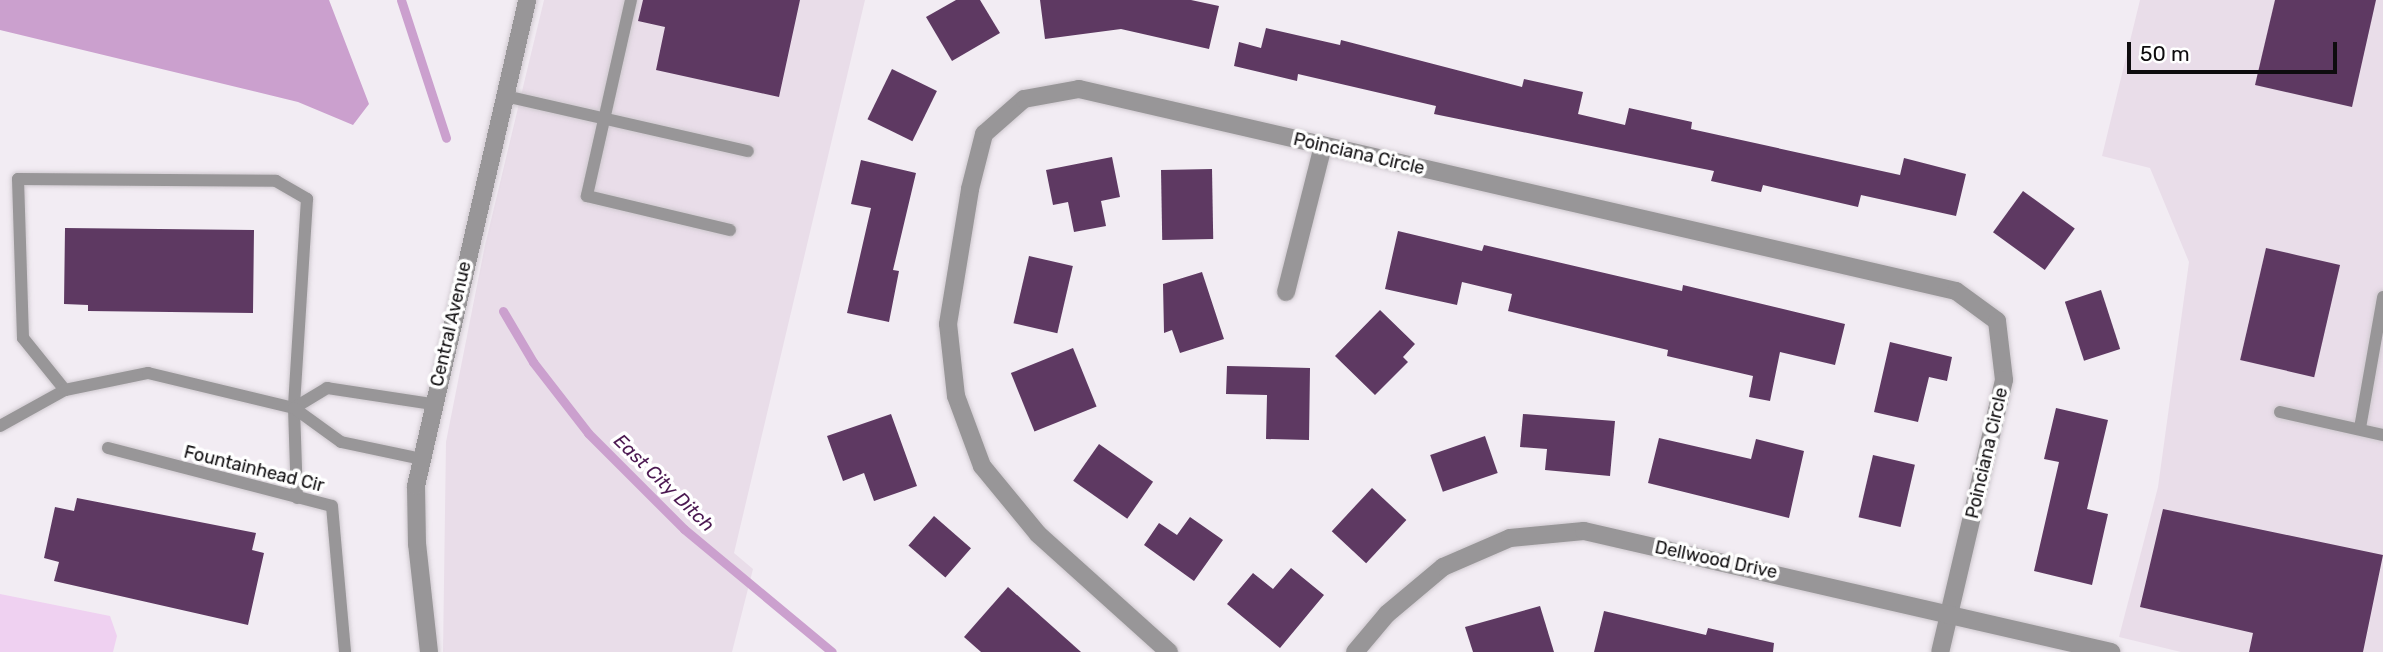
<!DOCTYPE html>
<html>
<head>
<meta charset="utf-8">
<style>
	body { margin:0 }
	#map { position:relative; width:2383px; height:652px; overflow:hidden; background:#f2ecf3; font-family:Rubik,sans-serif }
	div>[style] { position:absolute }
	.built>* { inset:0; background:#e9dde9 }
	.green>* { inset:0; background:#efd1f1 }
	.water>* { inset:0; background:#cba0ce }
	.stream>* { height:9px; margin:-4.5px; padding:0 4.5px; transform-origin:4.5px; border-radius:4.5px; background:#cba0ce }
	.building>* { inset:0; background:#5e3962; transform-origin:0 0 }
	.roads { filter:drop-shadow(0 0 2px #cec8ce) drop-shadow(0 0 2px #cec8ce) }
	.service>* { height:12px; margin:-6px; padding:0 6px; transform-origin:6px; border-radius:6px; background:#989698 }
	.minor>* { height:18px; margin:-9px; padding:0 9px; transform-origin:9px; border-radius:9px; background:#989698 }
	.tertiary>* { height:18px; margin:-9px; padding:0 9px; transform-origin:9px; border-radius:9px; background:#989698 }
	span { translate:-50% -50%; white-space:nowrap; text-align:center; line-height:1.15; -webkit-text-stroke:7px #fff; paint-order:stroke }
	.street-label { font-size:18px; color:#0e0c0e }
	.water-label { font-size:19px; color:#4b1851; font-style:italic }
	.scale { position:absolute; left:2127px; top:42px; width:210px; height:32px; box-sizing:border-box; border:4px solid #0e0c0e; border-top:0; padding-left:9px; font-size:21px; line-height:24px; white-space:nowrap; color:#0e0c0e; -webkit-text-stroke:5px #fff; paint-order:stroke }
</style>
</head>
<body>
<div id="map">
	<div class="built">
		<i style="clip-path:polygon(544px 0,865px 0,734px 553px,753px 569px,732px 652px,443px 652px,446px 442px,485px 245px)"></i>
		<i style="clip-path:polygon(2140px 0,2383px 0,2383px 652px,2181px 652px,2119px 637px,2158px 487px,2189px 262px,2150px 168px,2102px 156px)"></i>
	</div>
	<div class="green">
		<i style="clip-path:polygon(0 594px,110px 616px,117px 636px,113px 652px,0 652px)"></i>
	</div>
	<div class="water">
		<i style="clip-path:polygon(0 0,329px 0,369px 104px,353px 125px,298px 102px,0 30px)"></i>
	</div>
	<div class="stream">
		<i style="left:401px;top:0;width:145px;rotate:71.9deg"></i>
		<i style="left:503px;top:311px;width:59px;rotate:59.5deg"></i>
		<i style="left:533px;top:362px;width:90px;rotate:52.2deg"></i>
		<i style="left:588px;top:433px;width:136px;rotate:45deg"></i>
		<i style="left:684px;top:529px;width:192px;rotate:39.7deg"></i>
	</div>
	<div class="building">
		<i style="clip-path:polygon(643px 0,800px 0,779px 97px,656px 70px,665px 27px,638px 21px)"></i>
		<i style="clip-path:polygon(956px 0,980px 0,1000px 33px,952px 61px,926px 17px)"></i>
		<i style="clip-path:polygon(1040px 0,1191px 0,1219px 6px,1209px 49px,1121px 29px,1045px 39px)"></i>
		<i style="clip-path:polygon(2275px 0,2376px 0,2352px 107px,2255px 85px)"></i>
		<i style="clip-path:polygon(1266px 28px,1340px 45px,1341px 40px,1522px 87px,1524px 79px,1583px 92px,1578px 114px,1625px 125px,1629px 108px,1692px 122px,1691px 129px,1900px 175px,1904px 158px,1966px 174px,1956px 216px,1861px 195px,1858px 207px,1763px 185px,1761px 192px,1711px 181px,1714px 171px,1434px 114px,1436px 106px,1298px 74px,1297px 81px,1234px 66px,1239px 42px,1261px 48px)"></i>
		<i style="left:892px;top:69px;width:50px;height:56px;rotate:26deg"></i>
		<i style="clip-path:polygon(1112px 157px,1120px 197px,1101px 201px,1106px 226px,1074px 232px,1068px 202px,1053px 205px,1046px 170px)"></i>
		<i style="clip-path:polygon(861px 160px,916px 173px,893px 270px,899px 271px,889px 322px,847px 313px,871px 208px,851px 204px)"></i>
		<i style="left:1212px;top:169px;width:70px;height:51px;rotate:89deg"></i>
		<i style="left:2023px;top:191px;width:64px;height:51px;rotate:36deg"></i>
		<i style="clip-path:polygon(65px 228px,254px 230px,253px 313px,88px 311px,88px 305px,64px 304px)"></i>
		<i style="clip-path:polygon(1398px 231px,1482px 251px,1484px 245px,1682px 291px,1683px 285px,1845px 324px,1835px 365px,1780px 352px,1770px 401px,1749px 397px,1753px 376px,1667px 356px,1668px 350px,1508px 311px,1512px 294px,1462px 282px,1457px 305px,1385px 289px)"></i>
		<i style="left:2266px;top:248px;width:76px;height:115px;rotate:13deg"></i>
		<i style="left:1029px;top:256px;width:45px;height:69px;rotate:13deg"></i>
		<i style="clip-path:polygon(1202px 272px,1224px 339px,1180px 353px,1172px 330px,1164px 333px,1163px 284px)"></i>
		<i style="left:2101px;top:290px;width:62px;height:38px;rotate:72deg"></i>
		<i style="clip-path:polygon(1380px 310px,1415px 344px,1403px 357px,1408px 362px,1375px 395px,1335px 356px)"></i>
		<i style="clip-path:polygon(1890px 342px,1952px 357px,1947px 381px,1929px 377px,1918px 422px,1874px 412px)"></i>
		<i style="left:1073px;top:348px;width:63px;height:67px;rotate:68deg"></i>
		<i style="clip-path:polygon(1227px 366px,1310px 368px,1309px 440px,1266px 439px,1267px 395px,1226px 394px)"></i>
		<i style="clip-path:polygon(2056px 408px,2108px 420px,2087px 509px,2108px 514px,2092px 585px,2034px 571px,2059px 462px,2044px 459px)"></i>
		<i style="clip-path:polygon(891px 414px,917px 486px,874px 501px,864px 473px,843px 481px,827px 436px)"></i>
		<i style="clip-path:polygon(1523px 414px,1615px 421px,1610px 476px,1545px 470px,1547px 449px,1520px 447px)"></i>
		<i style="left:1485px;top:436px;width:39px;height:58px;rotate:71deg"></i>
		<i style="clip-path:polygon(1659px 438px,1751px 459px,1756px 439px,1804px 451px,1789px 518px,1648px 483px)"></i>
		<i style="left:1099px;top:444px;width:66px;height:45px;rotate:35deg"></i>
		<i style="left:1873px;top:455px;width:43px;height:64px;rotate:13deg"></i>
		<i style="left:1372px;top:488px;width:47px;height:59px;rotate:43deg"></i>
		<i style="clip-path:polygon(77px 498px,256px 533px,252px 550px,264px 553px,248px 625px,54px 581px,59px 562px,44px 558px,55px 507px,74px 511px)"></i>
		<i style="clip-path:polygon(2163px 509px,2383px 555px,2363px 652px,2249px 652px,2253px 633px,2140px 607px)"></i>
		<i style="left:934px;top:516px;width:49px;height:39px;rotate:41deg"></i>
		<i style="clip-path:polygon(1190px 517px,1223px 540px,1194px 581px,1144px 545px,1159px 523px,1177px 535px)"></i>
		<i style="clip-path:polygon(1291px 568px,1324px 595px,1280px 648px,1227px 604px,1253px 573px,1273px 589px)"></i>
		<i style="clip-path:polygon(1008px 587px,1081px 652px,981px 652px,964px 637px)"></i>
		<i style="clip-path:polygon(1540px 606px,1554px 652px,1473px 652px,1465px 627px)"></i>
		<i style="clip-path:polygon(1604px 611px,1706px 635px,1708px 628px,1774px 643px,1773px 652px,1594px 652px)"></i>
	</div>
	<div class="roads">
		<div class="service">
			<i style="left:631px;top:0;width:201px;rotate:102.7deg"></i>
			<i style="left:587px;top:196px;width:147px;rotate:13.4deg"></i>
			<i style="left:505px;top:96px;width:249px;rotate:12.8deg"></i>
			<i style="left:65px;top:390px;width:67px;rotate:-128.9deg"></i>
			<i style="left:23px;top:338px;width:159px;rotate:-91.8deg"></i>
			<i style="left:18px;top:179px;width:258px;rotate:0.4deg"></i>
			<i style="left:276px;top:181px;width:36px;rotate:30deg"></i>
			<i style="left:307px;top:199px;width:209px;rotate:93.6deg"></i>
			<i style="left:294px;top:408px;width:90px;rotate:88.1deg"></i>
			<i style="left:294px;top:408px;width:39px;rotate:-31deg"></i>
			<i style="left:327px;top:388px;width:106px;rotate:8.7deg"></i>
			<i style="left:2280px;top:412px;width:106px;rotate:12.6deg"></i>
			<i style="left:0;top:426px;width:74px;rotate:-29deg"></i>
			<i style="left:65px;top:390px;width:85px;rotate:-11.6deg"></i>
			<i style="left:148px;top:373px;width:150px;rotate:13.5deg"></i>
			<i style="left:294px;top:408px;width:58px;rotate:35.9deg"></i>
			<i style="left:341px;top:442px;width:83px;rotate:11.9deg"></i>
			<i style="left:2360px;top:428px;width:133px;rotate:-80deg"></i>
			<i style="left:108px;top:448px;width:231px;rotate:14.5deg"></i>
			<i style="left:332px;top:506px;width:147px;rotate:84.9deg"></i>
		</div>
		<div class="minor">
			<i style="left:1286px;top:292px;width:151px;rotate:-75.8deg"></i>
			<i style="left:1169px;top:652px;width:176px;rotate:-138deg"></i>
			<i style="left:1038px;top:534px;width:88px;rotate:-129.5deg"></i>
			<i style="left:982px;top:466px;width:75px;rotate:-110.4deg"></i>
			<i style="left:956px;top:396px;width:72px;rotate:-96.3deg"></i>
			<i style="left:948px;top:324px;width:137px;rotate:-80.7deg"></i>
			<i style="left:970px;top:189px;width:57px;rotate:-75.7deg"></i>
			<i style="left:984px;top:134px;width:53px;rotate:-41.2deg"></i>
			<i style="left:1024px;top:99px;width:56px;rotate:-10.3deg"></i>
			<i style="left:1079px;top:89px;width:900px;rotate:12.97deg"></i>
			<i style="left:1956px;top:291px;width:51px;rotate:36.2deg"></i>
			<i style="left:1997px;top:321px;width:59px;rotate:83.2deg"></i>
			<i style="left:2004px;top:380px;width:279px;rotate:103.2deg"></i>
			<i style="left:1355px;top:652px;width:50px;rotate:-49.9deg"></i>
			<i style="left:1387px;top:614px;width:73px;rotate:-40deg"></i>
			<i style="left:1443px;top:567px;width:73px;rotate:-23.4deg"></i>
			<i style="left:1510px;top:538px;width:74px;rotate:-5.4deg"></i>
			<i style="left:1584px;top:531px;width:541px;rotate:12.93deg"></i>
		</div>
		<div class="tertiary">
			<i style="left:429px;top:652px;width:109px;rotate:-96.3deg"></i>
			<i style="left:417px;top:544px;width:58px;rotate:-91deg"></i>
			<i style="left:416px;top:486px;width:499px;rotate:-77.1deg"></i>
		</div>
	</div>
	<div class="street-label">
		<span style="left:1359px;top:154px;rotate:13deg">Poinciana Circle</span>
		<span style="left:451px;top:324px;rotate:-77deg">Central Avenue</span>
		<span style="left:1987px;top:453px;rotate:-77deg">Poinciana Circle</span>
		<span style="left:254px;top:469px;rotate:14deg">Fountainhead Cir</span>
		<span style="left:1716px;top:560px;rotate:12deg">Dellwood Drive</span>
	</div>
	<div class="water-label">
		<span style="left:664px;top:483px;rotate:44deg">East City Ditch</span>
	</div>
	<div class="scale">50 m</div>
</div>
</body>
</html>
